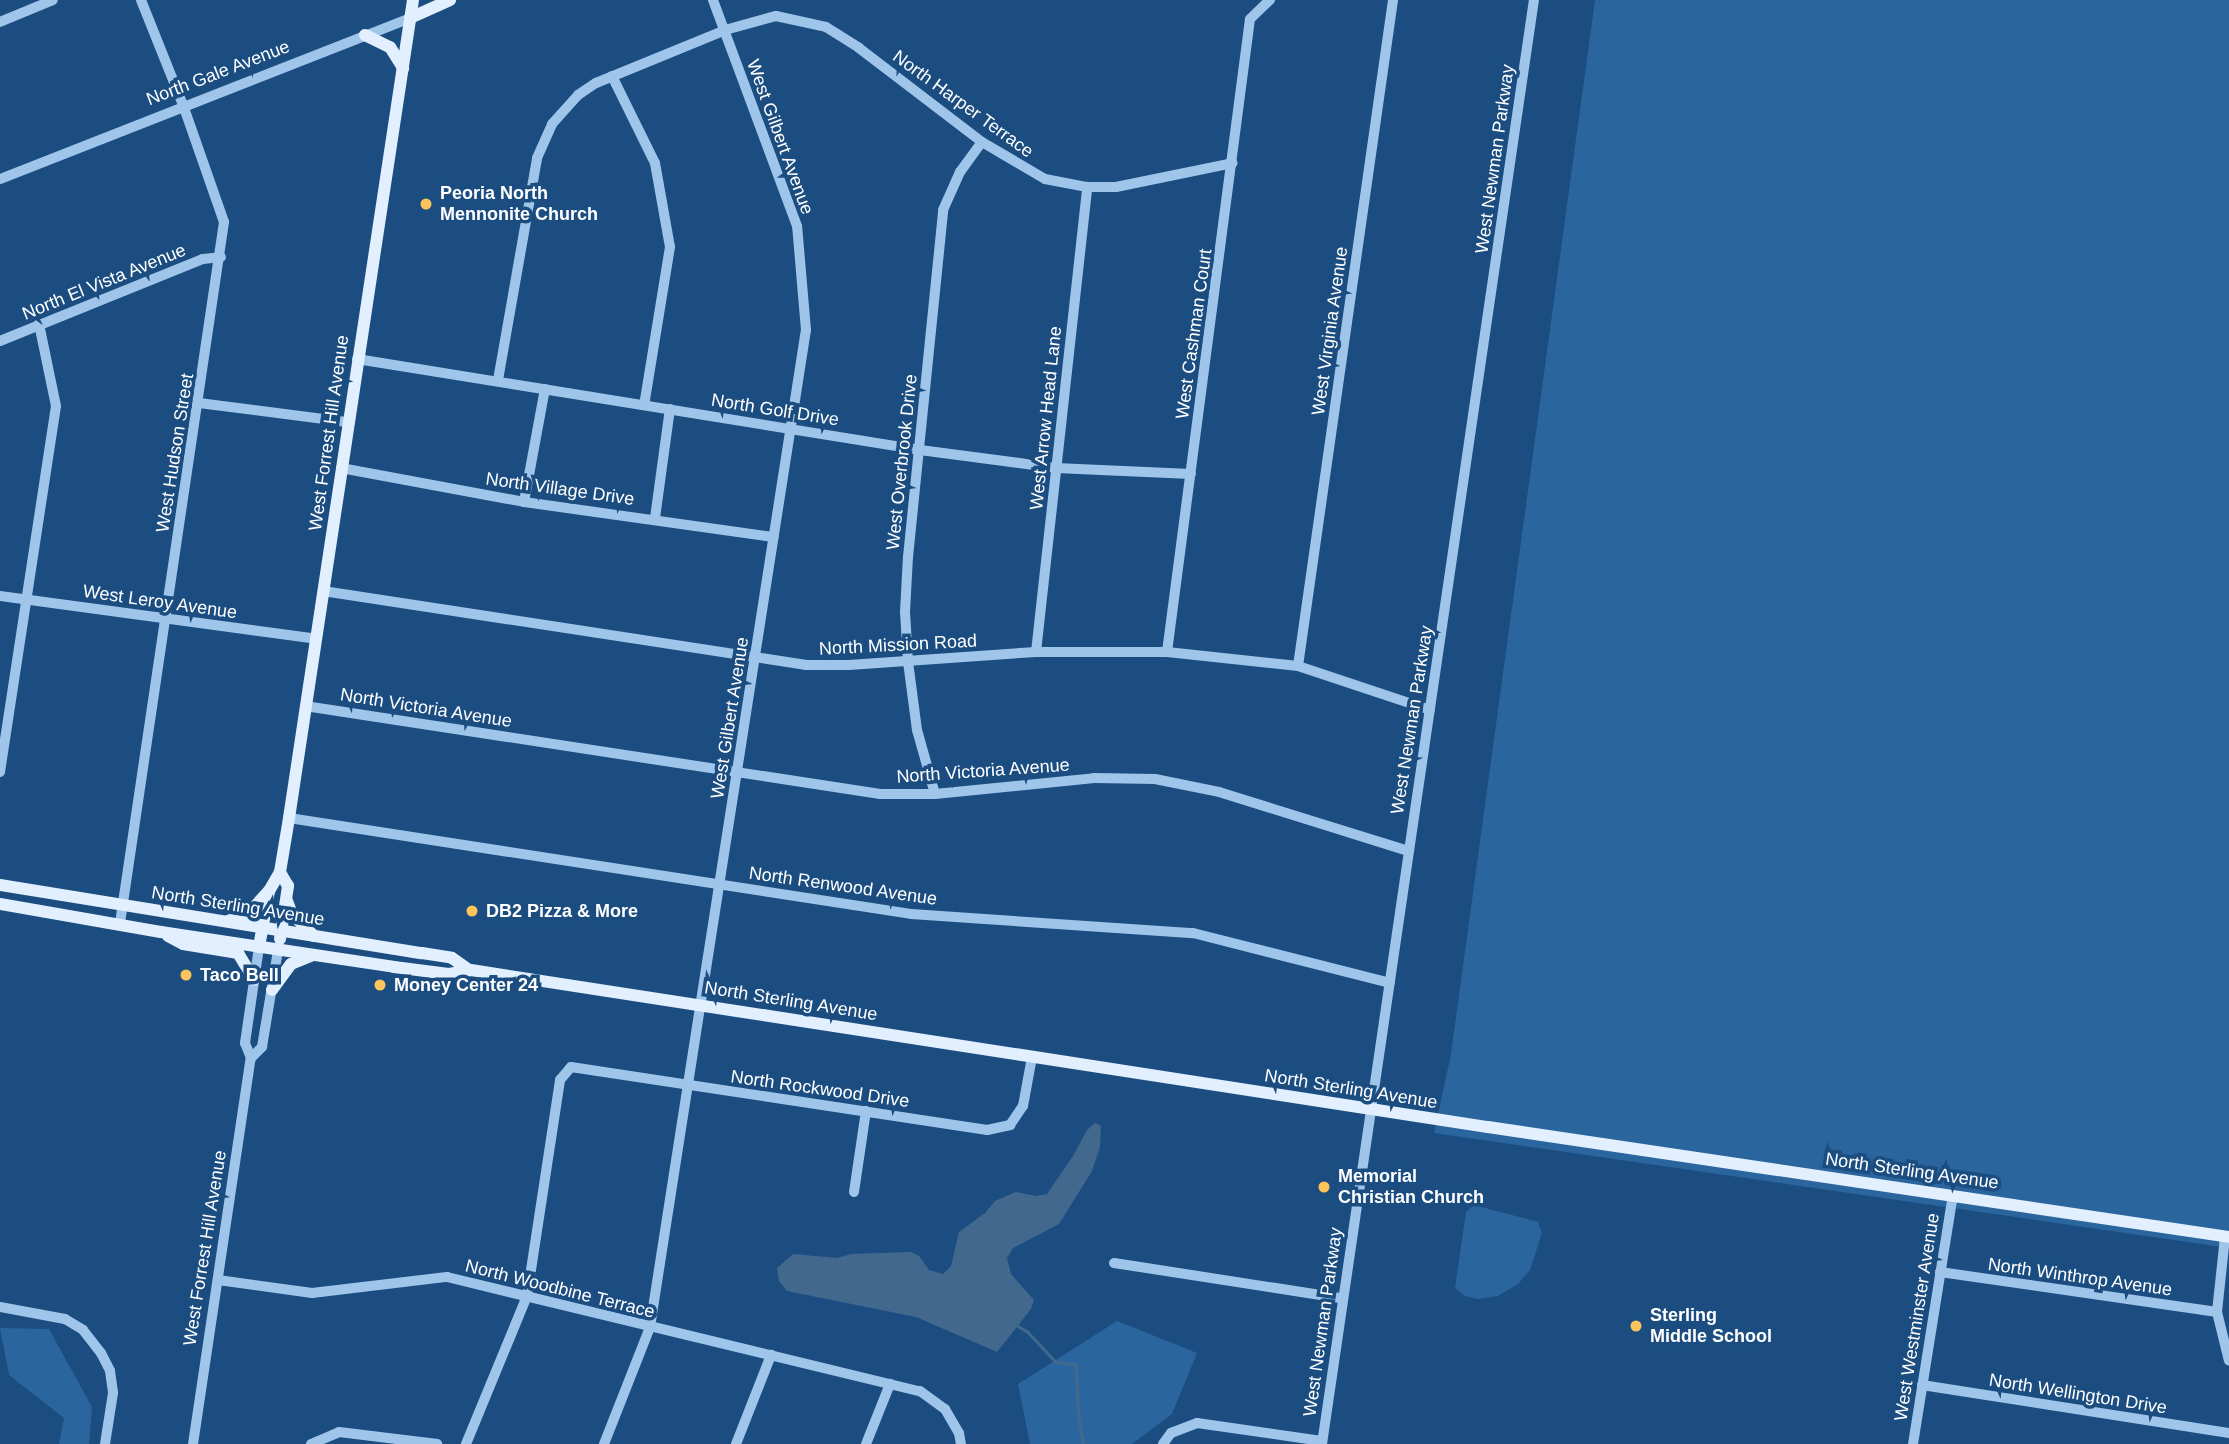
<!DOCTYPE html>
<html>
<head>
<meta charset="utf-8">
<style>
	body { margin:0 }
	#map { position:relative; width:2229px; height:1444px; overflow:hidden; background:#1b4d81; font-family:Helvetica,sans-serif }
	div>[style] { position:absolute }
	.green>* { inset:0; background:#2a659e }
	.water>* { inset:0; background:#43688e }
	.stream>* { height:2.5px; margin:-1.25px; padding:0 1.25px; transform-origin:1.25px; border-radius:1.25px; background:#43688e }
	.minor>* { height:10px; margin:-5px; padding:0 5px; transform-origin:5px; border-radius:5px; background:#9fc5ea }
	.major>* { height:12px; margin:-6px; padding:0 6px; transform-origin:6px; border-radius:6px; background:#e2effe }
	.dots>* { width:19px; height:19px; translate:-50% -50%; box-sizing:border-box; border:4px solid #1b4d81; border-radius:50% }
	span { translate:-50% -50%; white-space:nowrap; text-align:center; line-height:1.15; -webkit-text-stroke:7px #1b4d81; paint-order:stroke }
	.street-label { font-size:18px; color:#fff }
	.poi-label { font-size:18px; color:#fff; font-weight:700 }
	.left { translate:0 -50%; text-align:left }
</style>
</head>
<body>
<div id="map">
	<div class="green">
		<i style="clip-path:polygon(1595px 0,2229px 0,2229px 1248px,1434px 1133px,1451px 1054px)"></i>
		<i style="clip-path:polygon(1474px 1205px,1538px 1222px,1542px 1233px,1530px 1270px,1518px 1284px,1498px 1296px,1478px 1299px,1465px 1296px,1455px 1288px,1466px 1212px)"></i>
		<i style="clip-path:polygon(1117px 1321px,1197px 1353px,1172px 1414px,1132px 1444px,1030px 1444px,1018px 1384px)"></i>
		<i style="clip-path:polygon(0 1328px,49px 1329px,92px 1407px,89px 1444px,59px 1444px,64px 1418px,9px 1375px)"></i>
	</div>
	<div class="water">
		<i style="clip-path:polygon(1095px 1123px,1101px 1126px,1100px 1147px,1092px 1171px,1059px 1224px,1013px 1248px,1007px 1258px,1011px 1274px,1034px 1300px,1031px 1309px,997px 1352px,916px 1317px,787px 1291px,779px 1281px,777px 1268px,793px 1254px,837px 1258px,851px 1254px,911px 1252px,919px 1256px,929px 1270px,943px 1274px,951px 1266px,959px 1232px,985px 1213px,995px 1201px,1016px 1192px,1036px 1196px,1047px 1194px,1073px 1156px,1087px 1130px)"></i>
	</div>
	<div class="stream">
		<i style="left:1018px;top:1326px;width:12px;rotate:31deg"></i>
		<i style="left:1028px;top:1332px;width:41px;rotate:47deg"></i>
		<i style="left:1056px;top:1362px;width:20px;rotate:6deg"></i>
		<i style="left:1076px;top:1364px;width:55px;rotate:86.9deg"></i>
		<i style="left:1079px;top:1419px;width:25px;rotate:79deg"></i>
	</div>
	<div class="minor">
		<i style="left:0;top:22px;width:57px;rotate:-22.5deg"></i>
		<i style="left:612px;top:76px;width:97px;rotate:63.7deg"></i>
		<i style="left:655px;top:163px;width:85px;rotate:79.9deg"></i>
		<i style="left:670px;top:247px;width:160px;rotate:99.3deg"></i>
		<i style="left:0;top:179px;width:440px;rotate:-21.4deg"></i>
		<i style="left:0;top:341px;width:219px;rotate:-22deg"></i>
		<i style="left:203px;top:259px;width:18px;rotate:-6deg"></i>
		<i style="left:357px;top:359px;width:570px;rotate:9.18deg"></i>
		<i style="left:920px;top:450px;width:137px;rotate:7.5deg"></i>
		<i style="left:1056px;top:468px;width:135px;rotate:2.5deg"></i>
		<i style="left:498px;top:380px;width:225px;rotate:-80deg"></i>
		<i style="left:537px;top:158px;width:37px;rotate:-66deg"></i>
		<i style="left:552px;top:124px;width:39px;rotate:-48deg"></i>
		<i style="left:578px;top:95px;width:22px;rotate:-34deg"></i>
		<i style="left:596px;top:83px;width:139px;rotate:-22.3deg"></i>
		<i style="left:725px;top:30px;width:53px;rotate:-15.4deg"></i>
		<i style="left:776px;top:16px;width:51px;rotate:12.4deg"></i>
		<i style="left:826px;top:27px;width:39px;rotate:32deg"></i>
		<i style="left:859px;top:48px;width:155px;rotate:37.4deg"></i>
		<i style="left:982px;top:142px;width:73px;rotate:30.4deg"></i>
		<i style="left:1045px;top:179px;width:43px;rotate:10.8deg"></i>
		<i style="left:1087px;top:187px;width:29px"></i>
		<i style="left:1116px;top:187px;width:119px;rotate:-11.6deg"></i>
		<i style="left:199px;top:403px;width:149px;rotate:7.3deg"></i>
		<i style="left:341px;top:468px;width:186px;rotate:10.5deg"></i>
		<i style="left:524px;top:502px;width:252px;rotate:8deg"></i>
		<i style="left:524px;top:502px;width:115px;rotate:-79.5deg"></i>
		<i style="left:655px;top:518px;width:110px;rotate:-82.2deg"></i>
		<i style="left:323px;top:591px;width:489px;rotate:8.7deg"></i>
		<i style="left:806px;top:665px;width:43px"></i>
		<i style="left:849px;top:665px;width:187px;rotate:-4deg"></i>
		<i style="left:1036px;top:652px;width:131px"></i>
		<i style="left:1167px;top:652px;width:132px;rotate:6.1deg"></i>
		<i style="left:1298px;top:666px;width:139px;rotate:18.4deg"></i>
		<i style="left:0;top:596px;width:319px;rotate:7.7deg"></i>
		<i style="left:1036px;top:652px;width:468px;rotate:-83.7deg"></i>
		<i style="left:1167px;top:652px;width:638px;rotate:-82.53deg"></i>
		<i style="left:1250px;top:19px;width:28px;rotate:-44deg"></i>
		<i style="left:1298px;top:666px;width:673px;rotate:-81.88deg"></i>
		<i style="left:305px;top:706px;width:582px;rotate:8.7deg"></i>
		<i style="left:880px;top:794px;width:55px"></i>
		<i style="left:935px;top:794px;width:160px;rotate:-5.7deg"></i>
		<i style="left:1094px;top:778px;width:61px;rotate:0.9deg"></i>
		<i style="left:1155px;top:779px;width:65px;rotate:11.5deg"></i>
		<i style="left:1219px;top:792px;width:198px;rotate:17.3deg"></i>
		<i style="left:0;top:772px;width:370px;rotate:-81.3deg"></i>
		<i style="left:56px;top:406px;width:84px;rotate:-101.7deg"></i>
		<i style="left:935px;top:794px;width:66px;rotate:-105.7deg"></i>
		<i style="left:917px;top:730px;width:69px;rotate:-97.5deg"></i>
		<i style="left:908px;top:662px;width:50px;rotate:-93.4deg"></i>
		<i style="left:905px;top:612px;width:55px;rotate:-86.9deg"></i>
		<i style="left:908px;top:557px;width:349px;rotate:-84.2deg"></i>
		<i style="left:943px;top:210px;width:42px;rotate:-65.9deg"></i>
		<i style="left:960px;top:172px;width:37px;rotate:-54deg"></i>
		<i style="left:289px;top:818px;width:629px;rotate:8.77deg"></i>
		<i style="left:911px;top:914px;width:283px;rotate:3.9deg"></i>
		<i style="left:1193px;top:933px;width:203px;rotate:14.2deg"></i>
		<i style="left:120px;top:923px;width:709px;rotate:-81.56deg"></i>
		<i style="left:224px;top:222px;width:124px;rotate:-109.3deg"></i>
		<i style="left:183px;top:105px;width:113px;rotate:-111.8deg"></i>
		<i style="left:251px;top:1058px;width:16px;rotate:-45deg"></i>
		<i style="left:262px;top:1047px;width:98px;rotate:-80.6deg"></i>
		<i style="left:854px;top:1192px;width:82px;rotate:-81.6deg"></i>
		<i style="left:2225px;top:1237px;width:75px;rotate:96.1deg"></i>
		<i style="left:2217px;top:1312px;width:50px;rotate:76.2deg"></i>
		<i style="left:1114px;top:1263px;width:230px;rotate:8.8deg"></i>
		<i style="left:1940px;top:1272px;width:280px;rotate:8.2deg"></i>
		<i style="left:218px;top:1280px;width:95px;rotate:7.9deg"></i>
		<i style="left:312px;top:1293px;width:136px;rotate:-6.8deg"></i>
		<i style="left:447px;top:1277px;width:487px;rotate:13.6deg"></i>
		<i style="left:920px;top:1391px;width:31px;rotate:36deg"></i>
		<i style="left:945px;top:1409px;width:28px;rotate:60deg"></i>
		<i style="left:959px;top:1433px;width:11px;rotate:80deg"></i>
		<i style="left:0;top:1307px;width:66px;rotate:10.5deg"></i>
		<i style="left:65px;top:1319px;width:21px;rotate:31deg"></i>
		<i style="left:83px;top:1330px;width:29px;rotate:52deg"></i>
		<i style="left:101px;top:1353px;width:20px;rotate:63deg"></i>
		<i style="left:110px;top:1371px;width:22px;rotate:82deg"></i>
		<i style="left:113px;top:1393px;width:52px;rotate:98.9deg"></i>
		<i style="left:1922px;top:1385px;width:311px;rotate:8.9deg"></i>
		<i style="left:193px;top:1444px;width:390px;rotate:-81.5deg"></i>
		<i style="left:251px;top:1058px;width:16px;rotate:-112deg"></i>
		<i style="left:245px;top:1043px;width:97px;rotate:-81.7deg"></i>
		<i style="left:311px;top:1444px;width:30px;rotate:-23deg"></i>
		<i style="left:339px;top:1432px;width:99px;rotate:7deg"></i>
		<i style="left:466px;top:1444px;width:160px;rotate:-67.6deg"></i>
		<i style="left:527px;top:1296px;width:219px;rotate:-81.3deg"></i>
		<i style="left:560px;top:1080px;width:17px;rotate:-50deg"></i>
		<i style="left:571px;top:1067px;width:421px;rotate:8.6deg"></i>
		<i style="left:987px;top:1130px;width:24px;rotate:-12deg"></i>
		<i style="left:1010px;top:1125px;width:23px;rotate:-56deg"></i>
		<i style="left:1023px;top:1106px;width:50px;rotate:-79.6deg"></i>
		<i style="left:604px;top:1444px;width:126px;rotate:-68.5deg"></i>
		<i style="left:650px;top:1327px;width:1009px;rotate:-81.11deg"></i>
		<i style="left:806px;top:330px;width:104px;rotate:-94.9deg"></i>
		<i style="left:797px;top:226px;width:241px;rotate:-110.4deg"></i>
		<i style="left:736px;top:1444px;width:96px;rotate:-68.5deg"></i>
		<i style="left:866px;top:1444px;width:65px;rotate:-68.2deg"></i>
		<i style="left:1163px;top:1444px;width:14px;rotate:-54deg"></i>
		<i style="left:1171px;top:1433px;width:28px;rotate:-21deg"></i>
		<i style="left:1197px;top:1423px;width:126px;rotate:8.2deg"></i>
		<i style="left:1322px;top:1444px;width:1459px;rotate:-81.65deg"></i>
		<i style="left:1913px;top:1444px;width:252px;rotate:-80.9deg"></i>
	</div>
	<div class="major">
		<i style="left:410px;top:18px;width:44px;rotate:-24.2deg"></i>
		<i style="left:365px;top:35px;width:28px;rotate:26deg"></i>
		<i style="left:390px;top:47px;width:25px;rotate:58deg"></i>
		<i style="left:0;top:885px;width:427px;rotate:9.2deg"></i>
		<i style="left:422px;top:953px;width:30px;rotate:9deg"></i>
		<i style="left:452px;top:958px;width:19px;rotate:35deg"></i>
		<i style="left:287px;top:901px;width:14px;rotate:69deg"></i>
		<i style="left:292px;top:914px;width:31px;rotate:45deg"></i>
		<i style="left:0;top:904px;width:163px;rotate:9.9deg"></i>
		<i style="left:161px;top:932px;width:236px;rotate:8.5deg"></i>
		<i style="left:394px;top:967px;width:55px;rotate:7.3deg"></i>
		<i style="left:449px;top:974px;width:22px;rotate:-10deg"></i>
		<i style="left:471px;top:970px;width:1029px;rotate:8.78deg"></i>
		<i style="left:1488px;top:1127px;width:749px;rotate:8.44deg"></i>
		<i style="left:228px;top:921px;width:21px;rotate:-19deg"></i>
		<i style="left:248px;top:914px;width:31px;rotate:-48deg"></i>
		<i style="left:168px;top:936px;width:17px;rotate:28deg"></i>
		<i style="left:183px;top:944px;width:56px;rotate:9.3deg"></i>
		<i style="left:238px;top:953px;width:31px;rotate:59deg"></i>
		<i style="left:280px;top:939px;width:54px;rotate:-81.4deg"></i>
		<i style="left:288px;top:886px;width:16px;rotate:-120deg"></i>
		<i style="left:259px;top:947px;width:57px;rotate:-79.9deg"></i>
		<i style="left:269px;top:891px;width:22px;rotate:-60deg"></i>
		<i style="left:280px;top:872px;width:55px;rotate:-80.5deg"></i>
		<i style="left:289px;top:818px;width:827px;rotate:-81.38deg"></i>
		<i style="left:272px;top:990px;width:32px;rotate:-54deg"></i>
		<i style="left:291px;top:964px;width:24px;rotate:-22deg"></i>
	</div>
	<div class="dots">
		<i style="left:426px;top:204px;background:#fcc45b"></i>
		<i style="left:472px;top:911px;background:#fcc45b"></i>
		<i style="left:186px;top:975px;background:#fcc45b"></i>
		<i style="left:380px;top:985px;background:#fcc45b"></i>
		<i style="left:1324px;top:1187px;background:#fcc45b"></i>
		<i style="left:1636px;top:1326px;background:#fcc45b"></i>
	</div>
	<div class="street-label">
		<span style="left:218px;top:73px;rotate:-21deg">North Gale Avenue</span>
		<span style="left:963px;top:104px;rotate:36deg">North Harper Terrace</span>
		<span style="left:780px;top:137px;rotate:70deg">West Gilbert Avenue</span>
		<span style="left:1495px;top:159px;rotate:-82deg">West Newman Parkway</span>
		<span style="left:104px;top:282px;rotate:-22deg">North El Vista Avenue</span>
		<span style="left:1330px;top:331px;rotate:-82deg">West Virginia Avenue</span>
		<span style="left:1194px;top:334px;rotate:-82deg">West Cashman Court</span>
		<span style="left:775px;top:410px;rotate:9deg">North Golf Drive</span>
		<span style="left:1046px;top:418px;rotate:-84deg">West Arrow Head Lane</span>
		<span style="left:329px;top:433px;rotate:-82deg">West Forrest Hill Avenue</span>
		<span style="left:175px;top:453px;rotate:-81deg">West Hudson Street</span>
		<span style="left:902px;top:462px;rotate:-84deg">West Overbrook Drive</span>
		<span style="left:560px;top:489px;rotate:8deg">North Village Drive</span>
		<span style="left:160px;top:602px;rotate:8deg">West Leroy Avenue</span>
		<span style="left:898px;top:645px;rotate:-3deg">North Mission Road</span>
		<span style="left:426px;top:708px;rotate:9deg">North Victoria Avenue</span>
		<span style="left:730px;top:718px;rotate:-81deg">West Gilbert Avenue</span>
		<span style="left:1412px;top:720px;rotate:-81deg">West Newman Parkway</span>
		<span style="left:983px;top:771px;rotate:-4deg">North Victoria Avenue</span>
		<span style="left:843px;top:886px;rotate:8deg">North Renwood Avenue</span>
		<span style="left:238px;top:906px;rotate:9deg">North Sterling Avenue</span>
		<span style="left:791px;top:1001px;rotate:9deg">North Sterling Avenue</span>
		<span style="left:820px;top:1089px;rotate:8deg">North Rockwood Drive</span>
		<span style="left:1351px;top:1089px;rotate:9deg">North Sterling Avenue</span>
		<span style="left:1912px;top:1171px;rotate:8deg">North Sterling Avenue</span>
		<span style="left:205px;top:1248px;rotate:-81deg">West Forrest Hill Avenue</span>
		<span style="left:2080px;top:1277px;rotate:8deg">North Winthrop Avenue</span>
		<span style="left:560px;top:1289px;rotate:14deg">North Woodbine Terrace</span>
		<span style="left:1917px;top:1317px;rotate:-81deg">West Westminster Avenue</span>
		<span style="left:1323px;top:1322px;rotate:-82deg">West Newman Parkway</span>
		<span style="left:2078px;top:1394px;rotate:9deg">North Wellington Drive</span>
	</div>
	<div class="poi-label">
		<span class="left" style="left:440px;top:204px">Peoria North<br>Mennonite Church</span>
		<span class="left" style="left:486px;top:911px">DB2 Pizza &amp; More</span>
		<span class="left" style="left:200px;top:975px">Taco Bell</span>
		<span class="left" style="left:394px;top:985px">Money Center 24</span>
		<span class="left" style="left:1338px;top:1187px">Memorial<br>Christian Church</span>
		<span class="left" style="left:1650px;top:1326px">Sterling<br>Middle School</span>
	</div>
</div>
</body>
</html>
